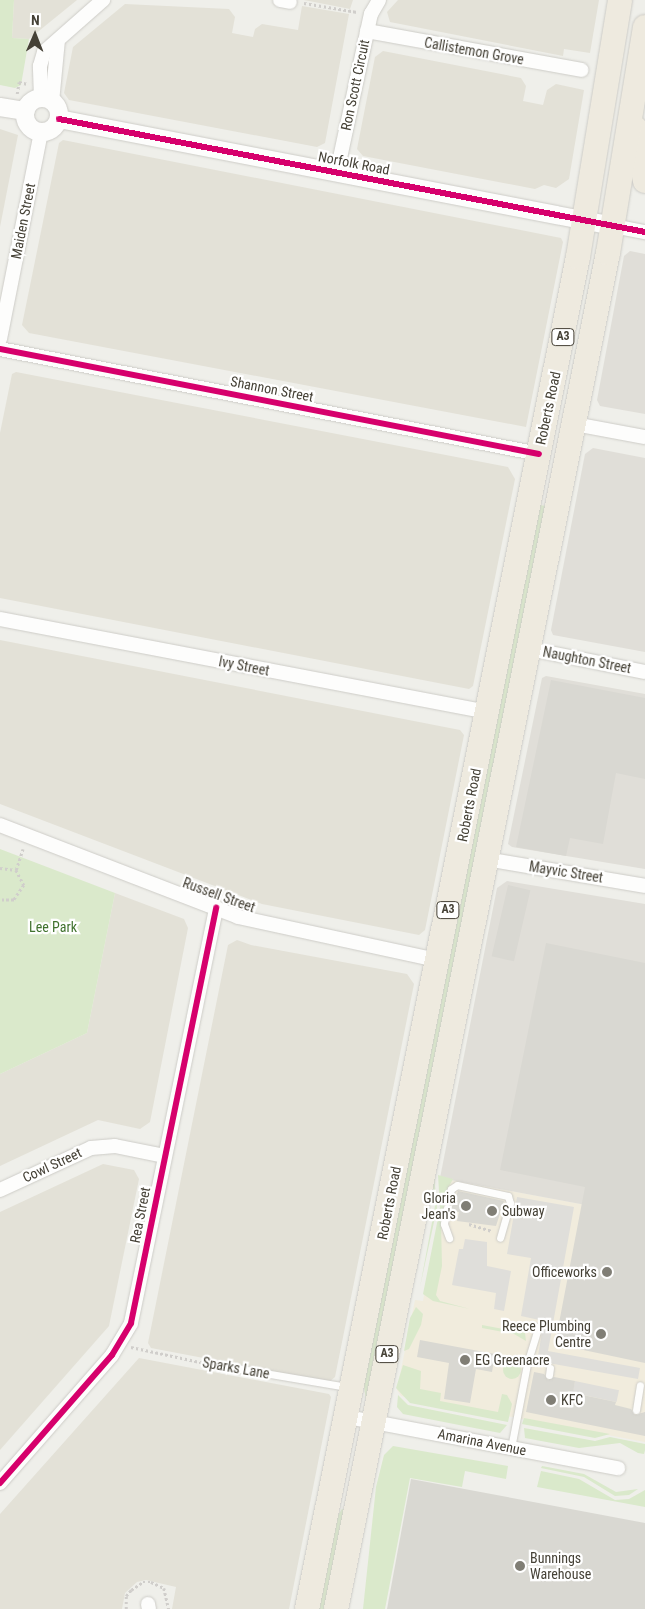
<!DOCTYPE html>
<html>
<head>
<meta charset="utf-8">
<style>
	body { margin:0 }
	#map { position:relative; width:645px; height:1609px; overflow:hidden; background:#efefea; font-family:"Roboto Condensed",sans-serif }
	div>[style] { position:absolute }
	.residential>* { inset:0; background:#e3e1d7 }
	.commercial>* { inset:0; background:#f1ecdd }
	.industrial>* { inset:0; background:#e0ded8 }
	.green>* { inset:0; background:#dae9cb }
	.round { border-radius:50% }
	.parking>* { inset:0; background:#dfdeda; transform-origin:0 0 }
	.building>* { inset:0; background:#d9d8d2; transform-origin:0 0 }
	.path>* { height:2.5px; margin-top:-1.25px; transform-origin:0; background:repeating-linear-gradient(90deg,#d0cecb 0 2.5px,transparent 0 5px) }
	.roads { filter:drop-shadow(0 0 1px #cdccc7) drop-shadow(0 0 1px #cdccc7) }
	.service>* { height:7px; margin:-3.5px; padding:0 3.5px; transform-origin:3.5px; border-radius:3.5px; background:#fdfdfc }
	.minor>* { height:14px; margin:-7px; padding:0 7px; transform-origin:7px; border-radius:7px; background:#fdfdfc }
	.tertiary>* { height:18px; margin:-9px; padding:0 9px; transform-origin:9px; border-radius:9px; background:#fdfdfc }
	.tertiary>.ring { margin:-9px; padding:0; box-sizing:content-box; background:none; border:18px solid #fdfdfc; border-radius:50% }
	.trunk>* { height:24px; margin:-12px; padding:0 12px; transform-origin:12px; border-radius:12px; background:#eeeadf }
	.cycleway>* { height:6px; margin:-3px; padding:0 3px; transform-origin:3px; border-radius:3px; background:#d6006c }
	.dots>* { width:14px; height:14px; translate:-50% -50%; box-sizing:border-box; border:2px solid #fff; border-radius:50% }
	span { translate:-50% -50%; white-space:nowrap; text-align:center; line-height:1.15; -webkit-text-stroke:4.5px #fff; paint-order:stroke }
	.shield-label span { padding:1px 4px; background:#fff; border:1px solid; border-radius:4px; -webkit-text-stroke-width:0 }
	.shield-label { font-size:12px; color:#454136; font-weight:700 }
	.street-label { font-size:14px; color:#454136 }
	.park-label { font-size:14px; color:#40722e }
	.poi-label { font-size:14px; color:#454136 }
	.right { translate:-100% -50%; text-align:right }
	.left { translate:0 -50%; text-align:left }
	.north { position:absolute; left:10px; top:10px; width:50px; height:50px; -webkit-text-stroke:4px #fff; paint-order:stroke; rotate:1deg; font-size:14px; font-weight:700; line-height:20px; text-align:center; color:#454136 }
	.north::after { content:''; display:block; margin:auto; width:18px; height:22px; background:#454136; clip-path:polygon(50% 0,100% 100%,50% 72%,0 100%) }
</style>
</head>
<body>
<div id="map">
	<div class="residential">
		<i style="clip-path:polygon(14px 0,77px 0,29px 39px,12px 38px)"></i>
		<i style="clip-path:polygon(304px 0,353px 0,350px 9px)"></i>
		<i style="clip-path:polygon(398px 0,599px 0,590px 53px,564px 49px,563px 56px,390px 22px,387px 12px)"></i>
		<i style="clip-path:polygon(125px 4px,229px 9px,235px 17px,232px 33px,253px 37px,255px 29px,262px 24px,298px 30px,302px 6px,349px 14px,325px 143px,317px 147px,69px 100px,64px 93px,73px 47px)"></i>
		<i style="clip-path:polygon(383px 51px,521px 78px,526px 86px,523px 101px,543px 105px,547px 90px,556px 84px,584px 90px,569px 179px,556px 188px,544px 185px,535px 189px,363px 156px,357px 149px,375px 57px)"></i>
		<i style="clip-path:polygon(0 129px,18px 135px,0 227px)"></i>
		<i style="clip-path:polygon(63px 140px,561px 238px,563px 242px,526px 427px,29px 333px,22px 325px,59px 143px)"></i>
		<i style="clip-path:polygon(16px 372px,508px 467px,515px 479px,473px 686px,469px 689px,0 598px,0 433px,12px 374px)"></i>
		<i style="clip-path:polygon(0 640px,460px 730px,464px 735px,425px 930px,419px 935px,262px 904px,0 804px)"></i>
		<i style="clip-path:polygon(115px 893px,184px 919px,188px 928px,150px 1122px,140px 1129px,98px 1120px,0 1166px,0 1074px,87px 1033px)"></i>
		<i style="clip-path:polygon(237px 940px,251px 945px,407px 974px,414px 984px,335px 1377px,329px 1382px,151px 1348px,148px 1343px,228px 945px)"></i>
		<i style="clip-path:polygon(103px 1164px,134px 1170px,139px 1179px,109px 1326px,0 1450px,0 1212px)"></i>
		<i style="clip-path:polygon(139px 1358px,329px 1394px,331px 1397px,289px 1609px,172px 1609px,176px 1587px,146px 1580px,137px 1582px,125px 1593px,122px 1609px,0 1609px,0 1514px)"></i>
	</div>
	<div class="commercial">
		<i style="clip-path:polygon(440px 1178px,645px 1216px,645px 1442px,401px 1396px,397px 1390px,415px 1300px,423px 1301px,443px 1198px)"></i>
	</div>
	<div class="industrial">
		<i style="clip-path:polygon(630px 251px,645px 254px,645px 414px,600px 406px,597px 400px,624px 256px)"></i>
		<i style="clip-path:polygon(593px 448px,645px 458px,645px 652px,553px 635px,551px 630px,585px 454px)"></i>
		<i style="clip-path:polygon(546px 676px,645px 694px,645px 869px,512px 847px,508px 844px,542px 678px)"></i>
		<i style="clip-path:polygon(507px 881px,645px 904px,645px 1216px,440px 1178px,497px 888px)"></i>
	</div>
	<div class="green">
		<i style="clip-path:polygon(0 0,14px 0,12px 38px,29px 39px,21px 85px,15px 88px,0 85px)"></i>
		<i style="clip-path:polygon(539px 505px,547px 506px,366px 1400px,363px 1381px)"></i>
		<i style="clip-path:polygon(0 849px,115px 893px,87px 1033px,0 1074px)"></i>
		<i style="clip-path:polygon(434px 1175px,437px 1208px,420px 1287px,435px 1206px,432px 1189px)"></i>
		<i style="clip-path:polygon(438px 1175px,453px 1179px,447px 1190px,441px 1222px,442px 1266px,436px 1295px,440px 1301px,470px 1309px,433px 1301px,423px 1294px,440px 1208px)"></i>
		<i style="clip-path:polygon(416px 1307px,423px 1314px,421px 1325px,409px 1349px,404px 1351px,410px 1318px)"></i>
		<i style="clip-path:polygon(482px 1325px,525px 1333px,526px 1341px,514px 1334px,482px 1328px)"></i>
		<i class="round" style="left:503px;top:1361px;width:18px;height:18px"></i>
		<i style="clip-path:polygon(403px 1365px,421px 1371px,420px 1389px,441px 1393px,440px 1401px,498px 1412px,502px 1394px,507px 1395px,512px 1404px,508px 1422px,410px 1403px,396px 1388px)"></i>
		<i style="clip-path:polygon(398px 1395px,408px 1405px,507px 1425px,500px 1433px,403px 1414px,397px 1407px)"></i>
		<i style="clip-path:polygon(524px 1418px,610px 1434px,595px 1438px,522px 1424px)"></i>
		<i style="clip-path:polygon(524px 1428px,595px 1441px,610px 1437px,645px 1444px,645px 1450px,644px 1454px,638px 1453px,620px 1443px,579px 1448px,525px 1438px)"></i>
		<i style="clip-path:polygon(393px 1446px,508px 1466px,506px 1479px,465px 1471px,462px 1487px,410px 1478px,385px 1609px,363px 1609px,376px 1487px,384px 1455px)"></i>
		<i style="clip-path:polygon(542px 1466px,584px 1474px,616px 1492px,638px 1489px,629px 1495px,615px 1496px,584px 1477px,541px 1468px)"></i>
		<i style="clip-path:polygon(541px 1471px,579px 1479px,615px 1500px,629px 1499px,645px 1490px,645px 1507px,537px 1487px)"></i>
		<i style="clip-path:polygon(342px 1509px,345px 1510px,326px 1609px,317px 1609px,334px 1521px)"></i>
	</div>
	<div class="parking">
		<i style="clip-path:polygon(517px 1197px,574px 1207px,548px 1351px,640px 1368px,638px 1379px,537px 1361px,544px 1321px,521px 1316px,531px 1258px,507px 1254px)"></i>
		<i style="clip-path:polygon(465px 1239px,487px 1242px,487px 1266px,511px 1271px,504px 1311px,494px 1309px,496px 1293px,452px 1285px,459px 1249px,463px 1249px)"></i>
		<i style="left:575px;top:1381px;width:45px;height:12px;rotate:12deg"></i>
	</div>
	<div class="building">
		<i style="clip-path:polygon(551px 680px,645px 698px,645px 779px,616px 773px,603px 844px,570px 838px,566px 856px,516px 847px)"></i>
		<i style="left:508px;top:885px;width:23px;height:73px;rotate:13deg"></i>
		<i style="clip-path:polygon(546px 943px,645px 963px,645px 1363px,555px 1344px,585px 1187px,500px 1170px)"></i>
		<i style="clip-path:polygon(458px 1191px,504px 1201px,496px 1226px,457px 1221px,459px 1212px,452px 1211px,452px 1206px)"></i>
		<i style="clip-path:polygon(420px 1340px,495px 1354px,492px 1372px,476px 1369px,470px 1403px,444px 1399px,449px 1363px,417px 1357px)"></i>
		<i style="clip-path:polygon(534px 1372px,544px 1374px,548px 1380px,554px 1377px,575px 1381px,573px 1393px,616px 1402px,615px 1405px,631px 1409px,635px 1415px,645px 1412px,645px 1436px,526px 1412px)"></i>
		<i style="clip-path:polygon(411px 1479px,645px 1523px,645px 1609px,387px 1609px)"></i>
	</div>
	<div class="path">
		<i style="left:304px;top:3px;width:54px;rotate:9.6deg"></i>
		<i style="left:17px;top:94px;width:12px;rotate:-81deg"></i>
		<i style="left:19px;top:82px;width:9px;rotate:13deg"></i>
		<i style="left:0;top:868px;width:16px;rotate:7deg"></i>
		<i style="left:16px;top:870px;width:17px;rotate:62deg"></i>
		<i style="left:24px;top:885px;width:18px;rotate:124deg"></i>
		<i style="left:14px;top:900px;width:14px;rotate:180deg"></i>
		<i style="left:16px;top:870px;width:22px;rotate:-72deg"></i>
		<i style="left:469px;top:1224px;width:24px;rotate:17deg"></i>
		<i style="left:131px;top:1347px;width:80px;rotate:12.3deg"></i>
		<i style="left:126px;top:1609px;width:13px;rotate:-90deg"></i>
		<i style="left:126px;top:1596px;width:8px;rotate:-50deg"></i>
		<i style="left:131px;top:1590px;width:14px;rotate:-34deg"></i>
		<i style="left:143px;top:1582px;width:8px"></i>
		<i style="left:151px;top:1582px;width:14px;rotate:25deg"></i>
		<i style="left:164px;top:1588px;width:22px;rotate:77deg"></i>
	</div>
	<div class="roads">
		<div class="service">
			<i style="left:449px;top:1199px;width:10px;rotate:-79deg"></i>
			<i style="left:451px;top:1189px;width:7px;rotate:-34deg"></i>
			<i style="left:457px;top:1185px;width:52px;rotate:12.2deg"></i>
			<i style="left:508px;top:1196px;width:7px;rotate:74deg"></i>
			<i style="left:510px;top:1203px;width:36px;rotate:106deg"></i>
			<i style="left:447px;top:1208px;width:16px;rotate:101deg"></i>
			<i style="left:444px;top:1224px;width:15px;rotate:70deg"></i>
			<i style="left:217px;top:1365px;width:132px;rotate:9.6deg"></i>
			<i style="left:549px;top:1375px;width:7px;rotate:-82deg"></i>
			<i style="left:636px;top:1410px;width:25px;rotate:-81deg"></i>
			<i style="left:511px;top:1448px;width:86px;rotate:-79.2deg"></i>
			<i style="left:527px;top:1364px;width:39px;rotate:-73deg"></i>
		</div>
		<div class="minor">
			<i style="left:280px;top:0;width:10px;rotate:11deg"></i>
			<i style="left:367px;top:31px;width:218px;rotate:10.3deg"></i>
			<i style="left:41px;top:98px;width:32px;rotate:-92deg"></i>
			<i style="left:40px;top:66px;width:15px;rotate:-74deg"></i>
			<i style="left:44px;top:52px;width:79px;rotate:-41.4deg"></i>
			<i style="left:52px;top:102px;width:62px;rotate:-84.5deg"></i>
			<i style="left:337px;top:172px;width:162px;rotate:-77.9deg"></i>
			<i style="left:371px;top:14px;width:16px;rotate:-60deg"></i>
			<i style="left:613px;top:226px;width:33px;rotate:11deg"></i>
			<i style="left:0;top:339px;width:211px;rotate:-78.8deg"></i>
			<i style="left:0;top:349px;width:549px;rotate:11.02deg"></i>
			<i style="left:574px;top:424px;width:72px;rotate:10.4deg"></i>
			<i style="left:0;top:619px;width:497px;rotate:10.8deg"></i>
			<i style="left:530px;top:649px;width:117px;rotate:11.3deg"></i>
			<i style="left:0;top:825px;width:255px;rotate:21.1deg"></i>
			<i style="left:238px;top:917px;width:204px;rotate:12.2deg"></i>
			<i style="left:486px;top:859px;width:161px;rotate:9.6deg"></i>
			<i style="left:0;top:1190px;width:100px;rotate:-24.8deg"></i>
			<i style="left:91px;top:1148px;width:24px;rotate:-5deg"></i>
			<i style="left:115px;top:1146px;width:50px;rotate:11.5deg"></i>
			<i style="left:347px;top:1417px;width:276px;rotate:10.7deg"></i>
			<i style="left:0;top:1483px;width:170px;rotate:-48.8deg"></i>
			<i style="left:112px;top:1355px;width:37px;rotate:-59deg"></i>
			<i style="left:131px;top:1323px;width:424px;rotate:-78.4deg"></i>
			<i style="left:148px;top:1604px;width:5px;rotate:79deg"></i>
		</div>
		<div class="tertiary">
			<i class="ring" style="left:25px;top:98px;width:16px;height:16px"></i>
			<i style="left:0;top:107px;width:26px;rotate:9deg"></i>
			<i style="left:59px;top:119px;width:564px;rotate:10.93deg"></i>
		</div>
		<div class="trunk">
			<i style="left:635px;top:128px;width:54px;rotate:79.3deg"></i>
			<i style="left:307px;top:1609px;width:1379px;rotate:-78.67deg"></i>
			<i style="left:578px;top:257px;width:260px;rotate:-80.7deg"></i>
			<i style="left:336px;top:1609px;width:1383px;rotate:-78.66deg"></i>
			<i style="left:608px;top:253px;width:229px;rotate:-80.7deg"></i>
		</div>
	</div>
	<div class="cycleway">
		<i style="left:59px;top:119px;width:597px;rotate:10.91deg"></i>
		<i style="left:0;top:349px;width:549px;rotate:11.02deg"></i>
		<i style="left:0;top:1483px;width:170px;rotate:-48.8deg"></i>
		<i style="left:112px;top:1355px;width:37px;rotate:-59deg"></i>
		<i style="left:131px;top:1323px;width:424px;rotate:-78.4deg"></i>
	</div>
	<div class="dots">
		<i style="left:466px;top:1206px;background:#807e75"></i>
		<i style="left:492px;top:1211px;background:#807e75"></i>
		<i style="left:607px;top:1272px;background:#807e75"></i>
		<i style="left:601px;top:1334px;background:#807e75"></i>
		<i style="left:465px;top:1360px;background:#807e75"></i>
		<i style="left:551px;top:1400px;background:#807e75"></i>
		<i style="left:520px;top:1566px;background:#807e75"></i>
	</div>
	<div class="shield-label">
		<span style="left:563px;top:337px">A3</span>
		<span style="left:448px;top:910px">A3</span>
		<span style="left:387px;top:1354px">A3</span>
	</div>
	<div class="street-label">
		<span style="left:474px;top:51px;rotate:10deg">Callistemon Grove</span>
		<span style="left:355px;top:85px;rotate:-78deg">Ron Scott Circuit</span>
		<span style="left:354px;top:163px;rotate:11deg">Norfolk Road</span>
		<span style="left:23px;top:221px;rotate:-79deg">Maiden Street</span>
		<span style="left:272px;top:389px;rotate:11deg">Shannon Street</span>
		<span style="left:548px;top:408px;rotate:-78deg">Roberts Road</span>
		<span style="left:587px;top:660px;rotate:11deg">Naughton Street</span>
		<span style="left:244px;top:666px;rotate:11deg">Ivy Street</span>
		<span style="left:469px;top:805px;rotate:-79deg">Roberts Road</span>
		<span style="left:566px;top:872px;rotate:9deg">Mayvic Street</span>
		<span style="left:219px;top:895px;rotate:20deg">Russell Street</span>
		<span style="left:52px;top:1165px;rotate:-25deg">Cowl Street</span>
		<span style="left:389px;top:1203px;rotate:-79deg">Roberts Road</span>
		<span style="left:140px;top:1215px;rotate:-79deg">Rea Street</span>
		<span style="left:236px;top:1368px;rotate:10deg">Sparks Lane</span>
		<span style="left:482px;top:1442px;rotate:11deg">Amarina Avenue</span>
	</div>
	<div class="park-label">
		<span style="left:53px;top:927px">Lee Park</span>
	</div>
	<div class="poi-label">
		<span class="right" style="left:456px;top:1206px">Gloria<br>Jean's</span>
		<span class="left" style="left:502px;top:1211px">Subway</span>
		<span class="right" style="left:597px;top:1272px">Officeworks</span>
		<span class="right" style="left:591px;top:1334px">Reece Plumbing<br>Centre</span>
		<span class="left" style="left:475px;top:1360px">EG Greenacre</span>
		<span class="left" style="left:561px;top:1400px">KFC</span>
		<span class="left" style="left:530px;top:1566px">Bunnings<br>Warehouse</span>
	</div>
	<div class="north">N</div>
</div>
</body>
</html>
